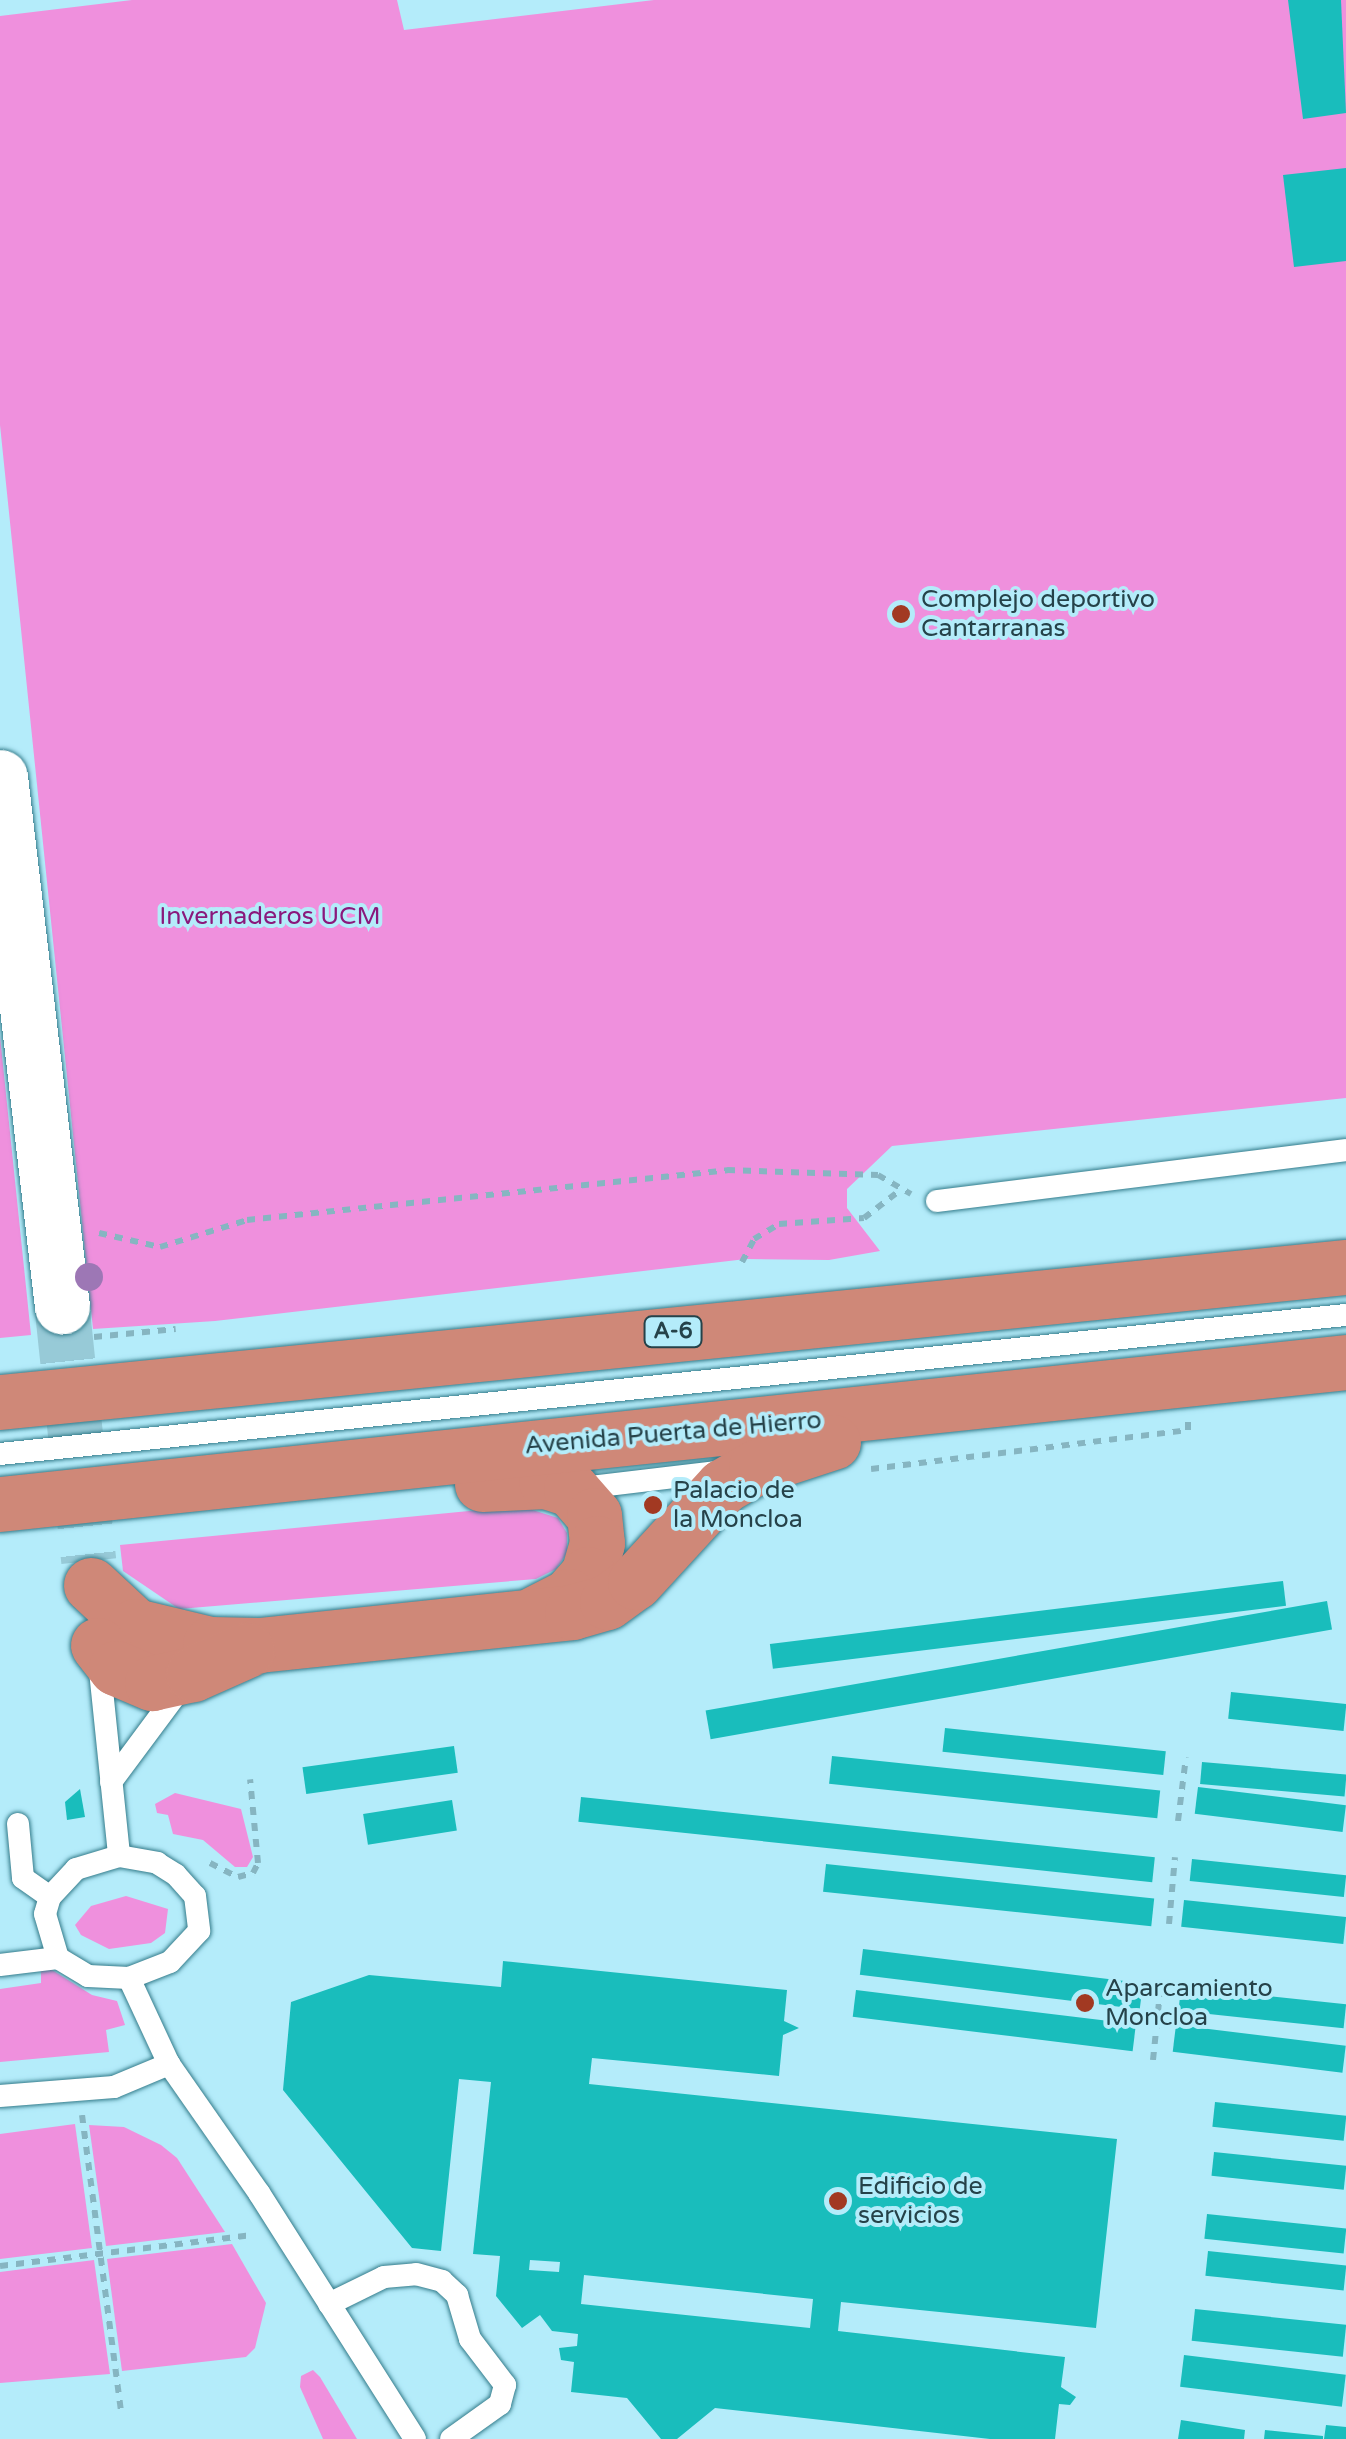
<!DOCTYPE html>
<html>
<head>
<meta charset="utf-8">
<style>
	body { margin:0 }
	#map { position:relative; width:1346px; height:2439px; overflow:hidden; background:#b4ecfa; font-family:"Varela Round",sans-serif }
	div>[style] { position:absolute }
	.green>* { inset:0; background:#ef90dd }
	.building>* { inset:0; background:#19bdbc; transform-origin:0 0 }
	.tertiary-tunnel>* { height:55px; margin-top:-27.5px; transform-origin:0; background:repeating-linear-gradient(90deg,#97cad7 0 55px,transparent 0 83px) }
	.path>* { height:6px; margin-top:-3px; transform-origin:0; background:repeating-linear-gradient(90deg,#86b5c1 0 8px,transparent 0 16px) }
	.roads { filter:drop-shadow(0 0 2px #347c8b) drop-shadow(0 0 2px #347c8b) }
	.service>* { height:22px; margin:-11px; padding:0 11px; transform-origin:11px; border-radius:11px; background:#fff }
	.tertiary>* { height:55px; margin:-27.5px; padding:0 27.5px; transform-origin:27.5px; border-radius:27.5px; background:#fff }
	.trunk>* { height:55px; margin:-27.5px; padding:0 27.5px; transform-origin:27.5px; border-radius:27.5px; background:#cf8878 }
	.trees>* { width:28px; height:28px; margin:-14px; border-radius:50%; background:#9d77b5 }
	.dots>* { width:28px; height:28px; translate:-50% -50%; box-sizing:border-box; border:5px solid #b4ecfa; border-radius:50% }
	span { translate:-50% -50%; white-space:nowrap; text-align:center; line-height:1.15; -webkit-text-stroke:8px #b4ecfa; paint-order:stroke }
	.shield-label span { padding:2px 8px; background:#b4ecfa; border:2px solid; border-radius:8px; -webkit-text-stroke-width:0 }
	.shield-label { font-size:22px; color:#254249; font-weight:700 }
	.poi-label { font-size:25px; color:#254249 }
	.left { translate:0 -50%; text-align:left }
	.park-label { font-size:25px; color:#8a187c }
	.street-label { font-size:25px; color:#254249 }
</style>
</head>
<body>
<div id="map">
	<div class="green">
		<i style="clip-path:polygon(132px 0,397px 0,404px 30px,654px 0,1346px 0,1346px 1098px,892px 1146px,847px 1189px,847px 1208px,880px 1251px,829px 1260px,746px 1259px,215px 1321px,93px 1329px,0 425px,0 16px)"></i>
		<i style="clip-path:polygon(0 1036px,31px 1335px,0 1338px)"></i>
		<i style="clip-path:polygon(520px 1506px,558px 1518px,567px 1533px,567px 1553px,556px 1569px,536px 1579px,179px 1609px,123px 1571px,120px 1545px)"></i>
		<i style="clip-path:polygon(175px 1793px,241px 1809px,253px 1857px,247px 1867px,235px 1867px,203px 1840px,173px 1834px,168px 1815px,157px 1813px,155px 1804px)"></i>
		<i style="clip-path:polygon(126px 1896px,168px 1909px,165px 1933px,151px 1943px,109px 1949px,81px 1935px,75px 1925px,91px 1906px)"></i>
		<i style="clip-path:polygon(41px 1963px,92px 1995px,117px 2001px,125px 2025px,106px 2030px,109px 2052px,0 2062px,0 1989px,41px 1983px)"></i>
		<i style="clip-path:polygon(75px 2124px,92px 2248px,0 2259px,0 2134px)"></i>
		<i style="clip-path:polygon(89px 2125px,124px 2127px,161px 2145px,177px 2158px,225px 2232px,106px 2246px)"></i>
		<i style="clip-path:polygon(232px 2244px,266px 2303px,255px 2348px,246px 2357px,122px 2371px,107px 2259px)"></i>
		<i style="clip-path:polygon(94px 2260px,110px 2374px,0 2383px,0 2272px)"></i>
		<i style="clip-path:polygon(313px 2370px,320px 2377px,357px 2439px,323px 2439px,300px 2387px,301px 2376px)"></i>
	</div>
	<div class="building">
		<i style="clip-path:polygon(1288px 0,1341px 0,1346px 113px,1303px 119px)"></i>
		<i style="clip-path:polygon(1346px 168px,1346px 261px,1294px 267px,1283px 175px)"></i>
		<i style="left:1283px;top:1581px;width:25px;height:517px;rotate:83deg"></i>
		<i style="left:1327px;top:1601px;width:29px;height:631px;rotate:80deg"></i>
		<i style="left:1231px;top:1692px;width:116px;height:27px;rotate:6deg"></i>
		<i style="left:945px;top:1728px;width:222px;height:24px;rotate:6deg"></i>
		<i style="left:454px;top:1746px;width:27px;height:153px;rotate:82deg"></i>
		<i style="left:832px;top:1756px;width:330px;height:28px;rotate:6deg"></i>
		<i style="left:1202px;top:1762px;width:145px;height:22px;rotate:5deg"></i>
		<i style="left:1198px;top:1787px;width:149px;height:27px;rotate:7deg"></i>
		<i style="clip-path:polygon(80px 1789px,85px 1817px,67px 1820px,65px 1802px)"></i>
		<i style="left:581px;top:1797px;width:577px;height:25px;rotate:6deg"></i>
		<i style="left:452px;top:1800px;width:31px;height:90px;rotate:81deg"></i>
		<i style="left:1192px;top:1859px;width:155px;height:22px;rotate:6deg"></i>
		<i style="left:826px;top:1864px;width:330px;height:28px;rotate:6deg"></i>
		<i style="left:1184px;top:1900px;width:163px;height:27px;rotate:6deg"></i>
		<i style="left:863px;top:1949px;width:282px;height:26px;rotate:7deg"></i>
		<i style="clip-path:polygon(evenodd,503px 1961px,787px 1990px,784px 2021px,799px 2028px,783px 2035px,779px 2076px,592px 2058px,589px 2084px,1117px 2139px,1096px 2328px,841px 2302px,838px 2331px,1065px 2357px,1061px 2387px,1076px 2397px,1070px 2405px,1059px 2404px,1055px 2439px,990px 2439px,715px 2408px,677px 2439px,661px 2439px,627px 2398px,571px 2392px,574px 2362px,561px 2360px,559px 2348px,577px 2346px,578px 2334px,552px 2331px,540px 2315px,522px 2328px,496px 2296px,500px 2256px,473px 2254px,491px 2082px,459px 2079px,441px 2251px,412px 2248px,283px 2090px,291px 2002px,369px 1975px,501px 1987px,503px 1961px,530px 2260px,560px 2262px,559px 2272px,529px 2270px,530px 2260px,503px 1961px,584px 2275px,813px 2299px,810px 2328px,581px 2304px,584px 2275px)"></i>
		<i style="left:1181px;top:1987px;width:166px;height:24px;rotate:6deg"></i>
		<i style="left:856px;top:1990px;width:282px;height:27px;rotate:7deg"></i>
		<i style="left:1176px;top:2025px;width:171px;height:27px;rotate:7deg"></i>
		<i style="left:1215px;top:2102px;width:132px;height:25px;rotate:6deg"></i>
		<i style="left:1214px;top:2152px;width:133px;height:24px;rotate:6deg"></i>
		<i style="left:1207px;top:2214px;width:140px;height:25px;rotate:6deg"></i>
		<i style="left:1208px;top:2251px;width:139px;height:25px;rotate:6deg"></i>
		<i style="left:1195px;top:2309px;width:152px;height:32px;rotate:6deg"></i>
		<i style="left:1184px;top:2355px;width:163px;height:32px;rotate:7deg"></i>
		<i style="clip-path:polygon(1181px 2420px,1245px 2430px,1244px 2439px,1178px 2439px)"></i>
		<i style="clip-path:polygon(1326px 2425px,1346px 2427px,1346px 2439px,1324px 2439px)"></i>
		<i style="clip-path:polygon(1265px 2430px,1323px 2436px,1323px 2439px,1264px 2439px)"></i>
	</div>
	<div class="tertiary-tunnel">
		<i style="left:62px;top:1306px;width:256px;rotate:84deg"></i>
	</div>
	<div class="path">
		<i style="left:99px;top:1233px;width:63px;rotate:12.9deg"></i>
		<i style="left:160px;top:1247px;width:91px;rotate:-17.2deg"></i>
		<i style="left:247px;top:1220px;width:483px;rotate:-5.9deg"></i>
		<i style="left:727px;top:1170px;width:151px;rotate:1.9deg"></i>
		<i style="left:878px;top:1175px;width:38px;rotate:30deg"></i>
		<i style="left:742px;top:1262px;width:26px;rotate:-62deg"></i>
		<i style="left:754px;top:1239px;width:29px;rotate:-31deg"></i>
		<i style="left:779px;top:1224px;width:85px;rotate:-4deg"></i>
		<i style="left:864px;top:1218px;width:44px;rotate:-37.6deg"></i>
		<i style="left:94px;top:1337px;width:82px;rotate:-5.6deg"></i>
		<i style="left:871px;top:1469px;width:319px;rotate:-7deg"></i>
		<i style="left:1188px;top:1430px;width:8px;rotate:-90deg"></i>
		<i style="left:1178px;top:1821px;width:64px;rotate:-82.9deg"></i>
		<i style="left:210px;top:1863px;width:31px;rotate:27deg"></i>
		<i style="left:238px;top:1877px;width:16px;rotate:-15deg"></i>
		<i style="left:253px;top:1873px;width:11px;rotate:-63deg"></i>
		<i style="left:258px;top:1863px;width:84px;rotate:-95.4deg"></i>
		<i style="left:1169px;top:1924px;width:67px;rotate:-84.9deg"></i>
		<i style="left:1153px;top:2060px;width:68px;rotate:-84.1deg"></i>
		<i style="left:82px;top:2115px;width:298px;rotate:82.5deg"></i>
		<i style="left:0;top:2266px;width:254px;rotate:-7deg"></i>
	</div>
	<div class="roads">
		<div class="service">
			<i style="left:937px;top:1201px;width:412px;rotate:-7.1deg"></i>
			<i style="left:0;top:1454px;width:1353px;rotate:-5.9deg"></i>
			<i style="left:574px;top:1489px;width:153px;rotate:-6.8deg"></i>
			<i style="left:99px;top:1661px;width:196px;rotate:84.1deg"></i>
			<i style="left:111px;top:1782px;width:116px;rotate:-53.4deg"></i>
			<i style="left:18px;top:1824px;width:54px;rotate:84.7deg"></i>
			<i style="left:23px;top:1878px;width:33px;rotate:35deg"></i>
			<i style="left:119px;top:1856px;width:39px;rotate:10deg"></i>
			<i style="left:157px;top:1863px;width:22px;rotate:32deg"></i>
			<i style="left:176px;top:1875px;width:28px;rotate:48deg"></i>
			<i style="left:195px;top:1896px;width:35px;rotate:83deg"></i>
			<i style="left:199px;top:1931px;width:42px;rotate:133.1deg"></i>
			<i style="left:170px;top:1962px;width:44px;rotate:158.7deg"></i>
			<i style="left:129px;top:1978px;width:41px;rotate:-177.2deg"></i>
			<i style="left:88px;top:1976px;width:35px;rotate:-149deg"></i>
			<i style="left:58px;top:1958px;width:46px;rotate:-106.5deg"></i>
			<i style="left:45px;top:1914px;width:18px;rotate:-74deg"></i>
			<i style="left:50px;top:1897px;width:38px;rotate:-47deg"></i>
			<i style="left:76px;top:1869px;width:45px;rotate:-16.8deg"></i>
			<i style="left:0;top:1965px;width:58px;rotate:-6.9deg"></i>
			<i style="left:129px;top:1978px;width:95px;rotate:65.1deg"></i>
			<i style="left:169px;top:2064px;width:157px;rotate:55.1deg"></i>
			<i style="left:259px;top:2193px;width:291px;rotate:57.6deg"></i>
			<i style="left:0;top:2096px;width:114px;rotate:-4.5deg"></i>
			<i style="left:114px;top:2087px;width:60px;rotate:-22.7deg"></i>
			<i style="left:329px;top:2304px;width:61px;rotate:-26.1deg"></i>
			<i style="left:384px;top:2277px;width:32px;rotate:-5deg"></i>
			<i style="left:416px;top:2274px;width:27px;rotate:15deg"></i>
			<i style="left:442px;top:2281px;width:21px;rotate:43deg"></i>
			<i style="left:457px;top:2295px;width:46px;rotate:73.5deg"></i>
			<i style="left:470px;top:2339px;width:58px;rotate:52.7deg"></i>
			<i style="left:505px;top:2385px;width:20px;rotate:105deg"></i>
			<i style="left:500px;top:2404px;width:60px;rotate:144.5deg"></i>
		</div>
		<div class="tertiary">
			<i style="left:0;top:777px;width:533px;rotate:83.32deg"></i>
		</div>
		<div class="trunk">
			<i style="left:0;top:1402px;width:1353px;rotate:-5.73deg"></i>
			<i style="left:482px;top:1484px;width:64px;rotate:-2.7deg"></i>
			<i style="left:546px;top:1481px;width:26px;rotate:18deg"></i>
			<i style="left:571px;top:1489px;width:35px;rotate:49deg"></i>
			<i style="left:594px;top:1515px;width:28px;rotate:84deg"></i>
			<i style="left:597px;top:1543px;width:32px;rotate:106deg"></i>
			<i style="left:588px;top:1574px;width:29px;rotate:131deg"></i>
			<i style="left:569px;top:1596px;width:38px;rotate:153deg"></i>
			<i style="left:0;top:1504px;width:1353px;rotate:-6.02deg"></i>
			<i style="left:91px;top:1585px;width:60px;rotate:43deg"></i>
			<i style="left:135px;top:1626px;width:77px;rotate:13.5deg"></i>
			<i style="left:210px;top:1644px;width:49px;rotate:1.2deg"></i>
			<i style="left:259px;top:1645px;width:315px;rotate:-6deg"></i>
			<i style="left:572px;top:1612px;width:36px;rotate:-16deg"></i>
			<i style="left:607px;top:1602px;width:34px;rotate:-36deg"></i>
			<i style="left:635px;top:1582px;width:130px;rotate:-47.5deg"></i>
			<i style="left:723px;top:1486px;width:38px;rotate:-30deg"></i>
			<i style="left:756px;top:1467px;width:81px;rotate:-18deg"></i>
			<i style="left:98px;top:1645px;width:29px;rotate:52deg"></i>
			<i style="left:116px;top:1668px;width:39px;rotate:23deg"></i>
			<i style="left:152px;top:1683px;width:42px;rotate:-12.4deg"></i>
			<i style="left:193px;top:1674px;width:59px;rotate:-24deg"></i>
		</div>
	</div>
	<div class="trees">
		<i style="left:89px;top:1277px"></i>
	</div>
	<div class="dots">
		<i style="left:901px;top:614px;background:#a23922"></i>
		<i style="left:653px;top:1505px;background:#a23922"></i>
		<i style="left:1085px;top:2003px;background:#a23922"></i>
		<i style="left:838px;top:2201px;background:#a23922"></i>
	</div>
	<div class="shield-label">
		<span style="left:673px;top:1332px">A-6</span>
	</div>
	<div class="poi-label">
		<span class="left" style="left:921px;top:614px">Complejo deportivo<br>Cantarranas</span>
		<span class="left" style="left:673px;top:1505px">Palacio de<br>la Moncloa</span>
		<span class="left" style="left:1105px;top:2003px">Aparcamiento<br>Moncloa</span>
		<span class="left" style="left:858px;top:2201px">Edificio de<br>servicios</span>
	</div>
	<div class="park-label">
		<span style="left:270px;top:916px">Invernaderos UCM</span>
	</div>
	<div class="street-label">
		<span style="left:673px;top:1433px;rotate:-5deg">Avenida Puerta de Hierro</span>
	</div>
</div>
</body>
</html>
